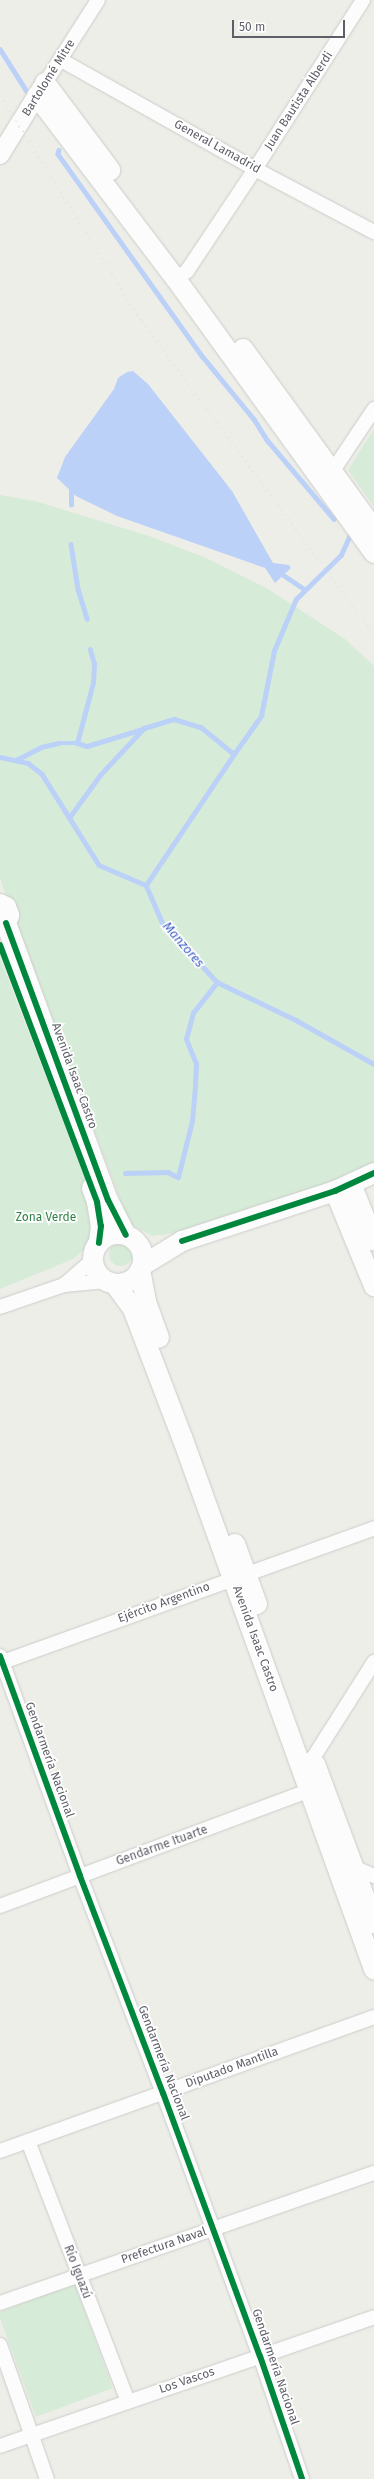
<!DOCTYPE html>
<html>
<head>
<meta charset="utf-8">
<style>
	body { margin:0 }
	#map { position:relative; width:374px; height:2479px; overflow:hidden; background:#eeeee8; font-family:"Fira Sans",sans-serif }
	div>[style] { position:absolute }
	.green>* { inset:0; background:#d6ebd8 }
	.round { border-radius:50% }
	.water>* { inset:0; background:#bcd1f8 }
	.stream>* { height:4.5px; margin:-2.25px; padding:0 2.25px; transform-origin:2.25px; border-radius:2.25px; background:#bcd1f8 }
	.roads { filter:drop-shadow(0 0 1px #cbccca) drop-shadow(0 0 1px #cbccca) }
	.minor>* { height:14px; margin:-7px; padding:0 7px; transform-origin:7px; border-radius:7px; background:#fcfcfc }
	.tertiary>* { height:18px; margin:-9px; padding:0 9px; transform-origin:9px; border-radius:9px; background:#fcfcfc }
	.secondary>* { height:20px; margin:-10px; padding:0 10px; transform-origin:10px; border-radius:10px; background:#fcfcfc }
	.secondary>.ring { margin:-10px; padding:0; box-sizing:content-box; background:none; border:20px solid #fcfcfc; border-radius:50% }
	.rail>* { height:3px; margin-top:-1.5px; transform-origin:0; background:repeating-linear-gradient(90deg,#e5e5e4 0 1px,transparent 0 6px) }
	.cycleway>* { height:6px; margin:-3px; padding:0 3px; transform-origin:3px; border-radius:3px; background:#00873e }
	span { translate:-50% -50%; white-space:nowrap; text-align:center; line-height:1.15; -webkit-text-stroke:3.5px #fff; paint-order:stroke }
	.street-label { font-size:12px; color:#5d5f67 }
	.park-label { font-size:12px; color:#318248 }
	.water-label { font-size:13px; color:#4465c8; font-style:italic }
	.scale { position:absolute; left:232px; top:20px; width:113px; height:18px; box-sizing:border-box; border:2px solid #5d5f67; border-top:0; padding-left:5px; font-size:12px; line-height:14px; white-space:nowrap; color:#5d5f67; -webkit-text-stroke:3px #fff; paint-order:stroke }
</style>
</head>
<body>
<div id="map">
	<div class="green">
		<i style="clip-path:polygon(374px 429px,374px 507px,348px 470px)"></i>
		<i style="clip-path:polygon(0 495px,35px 501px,149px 536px,204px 557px,268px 589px,345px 639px,374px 666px,374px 1164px,334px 1181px,248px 1211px,175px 1233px,152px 1236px,129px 1223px,0 879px)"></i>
		<i style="clip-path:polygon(0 958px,94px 1201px,92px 1243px,73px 1259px,0 1289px)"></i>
		<i class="round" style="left:109px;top:1242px;width:24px;height:24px"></i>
		<i style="clip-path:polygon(74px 2283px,113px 2388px,36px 2417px,0 2318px,0 2312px)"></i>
	</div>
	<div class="water">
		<i style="clip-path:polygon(133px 371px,148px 384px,232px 491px,273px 563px,289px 565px,291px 568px,275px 583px,265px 568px,117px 516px,76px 496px,57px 478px,65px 457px,114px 389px,118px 378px,127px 372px)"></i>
	</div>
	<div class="stream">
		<i style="left:0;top:49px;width:49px;rotate:57.6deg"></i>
		<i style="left:59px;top:150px;width:4px;rotate:104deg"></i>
		<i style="left:58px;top:154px;width:249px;rotate:54.5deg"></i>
		<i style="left:203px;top:357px;width:80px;rotate:50.6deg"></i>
		<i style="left:254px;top:419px;width:26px;rotate:58deg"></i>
		<i style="left:268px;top:441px;width:102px;rotate:49.8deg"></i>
		<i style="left:71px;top:505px;width:19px;rotate:-90deg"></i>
		<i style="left:71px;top:544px;width:46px;rotate:81.2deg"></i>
		<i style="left:78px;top:589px;width:31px;rotate:73deg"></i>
		<i style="left:279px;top:572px;width:30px;rotate:34deg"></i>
		<i style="left:77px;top:743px;width:10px;rotate:17deg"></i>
		<i style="left:87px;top:746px;width:59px;rotate:-16.9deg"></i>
		<i style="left:0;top:757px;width:29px;rotate:12deg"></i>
		<i style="left:28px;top:763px;width:18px;rotate:38deg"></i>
		<i style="left:42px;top:774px;width:107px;rotate:57.9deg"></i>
		<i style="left:99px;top:865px;width:51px;rotate:23.1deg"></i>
		<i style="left:146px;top:885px;width:43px;rotate:66.4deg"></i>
		<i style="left:163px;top:924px;width:79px;rotate:47deg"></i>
		<i style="left:217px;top:982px;width:88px;rotate:25.7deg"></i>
		<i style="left:296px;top:1020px;width:90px;rotate:29.4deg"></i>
		<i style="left:16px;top:760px;width:28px;rotate:-27deg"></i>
		<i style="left:41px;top:747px;width:18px;rotate:-13deg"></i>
		<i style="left:59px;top:743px;width:18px"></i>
		<i style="left:77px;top:743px;width:62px;rotate:-75.1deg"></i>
		<i style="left:93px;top:683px;width:19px;rotate:-87deg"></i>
		<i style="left:94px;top:664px;width:15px;rotate:-106deg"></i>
		<i style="left:69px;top:818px;width:53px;rotate:-54.2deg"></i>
		<i style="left:100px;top:775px;width:64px;rotate:-46.9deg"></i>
		<i style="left:144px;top:728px;width:31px;rotate:-17deg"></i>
		<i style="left:174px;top:719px;width:28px;rotate:17deg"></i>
		<i style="left:201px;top:727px;width:43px;rotate:39.3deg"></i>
		<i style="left:234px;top:754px;width:47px;rotate:-54.6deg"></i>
		<i style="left:261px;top:716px;width:66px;rotate:-78.7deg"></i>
		<i style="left:274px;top:651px;width:56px;rotate:-67.1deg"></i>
		<i style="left:296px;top:599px;width:63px;rotate:-44.4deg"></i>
		<i style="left:341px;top:555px;width:24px;rotate:-66deg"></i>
		<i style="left:146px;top:885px;width:158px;rotate:-56.1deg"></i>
		<i style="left:125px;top:1173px;width:43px;rotate:-1.3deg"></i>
		<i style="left:168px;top:1172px;width:11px;rotate:27deg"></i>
		<i style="left:178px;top:1177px;width:58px;rotate:-76deg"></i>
		<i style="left:192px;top:1121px;width:37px;rotate:-85deg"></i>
		<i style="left:195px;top:1084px;width:20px;rotate:-87deg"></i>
		<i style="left:196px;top:1064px;width:27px;rotate:-112deg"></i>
		<i style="left:186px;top:1039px;width:27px;rotate:-75deg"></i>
		<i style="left:193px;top:1013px;width:39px;rotate:-52deg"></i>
	</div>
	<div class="roads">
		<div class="minor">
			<i style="left:61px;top:60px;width:223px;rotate:29.3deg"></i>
			<i style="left:255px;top:169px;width:135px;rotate:27.9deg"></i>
			<i style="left:45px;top:83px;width:98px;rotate:-57.4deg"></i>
			<i style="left:176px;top:279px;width:14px;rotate:-36deg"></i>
			<i style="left:187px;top:271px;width:123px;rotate:-56.3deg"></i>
			<i style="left:255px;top:169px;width:201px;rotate:-57.4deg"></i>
			<i style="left:326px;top:476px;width:7px;rotate:-34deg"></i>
			<i style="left:332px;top:472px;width:76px;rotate:-56.3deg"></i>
			<i style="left:64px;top:1285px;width:38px;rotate:-41deg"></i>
			<i style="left:0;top:1307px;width:68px;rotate:-19deg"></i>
			<i style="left:64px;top:1285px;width:42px;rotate:-5.4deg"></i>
			<i style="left:0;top:1656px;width:234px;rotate:70deg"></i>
			<i style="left:80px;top:1876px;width:232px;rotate:69.1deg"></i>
			<i style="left:163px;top:2093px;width:280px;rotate:69.8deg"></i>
			<i style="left:260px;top:2356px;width:130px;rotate:71.1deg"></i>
			<i style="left:0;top:1663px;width:398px;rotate:-19.8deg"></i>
			<i style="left:302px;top:1764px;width:13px;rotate:-29deg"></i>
			<i style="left:313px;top:1758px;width:114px;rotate:-57.6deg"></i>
			<i style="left:353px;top:1867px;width:23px;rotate:23deg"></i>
			<i style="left:0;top:1906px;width:340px;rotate:-20.5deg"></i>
			<i style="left:28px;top:2141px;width:279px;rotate:69deg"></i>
			<i style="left:0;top:2151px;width:397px;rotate:-19.7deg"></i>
			<i style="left:0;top:2303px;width:396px;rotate:-19.2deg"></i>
			<i style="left:0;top:2345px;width:142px;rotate:70.7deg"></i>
			<i style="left:0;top:2446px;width:396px;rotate:-19deg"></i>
		</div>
		<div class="tertiary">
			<i style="left:0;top:155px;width:84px;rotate:-58.2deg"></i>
		</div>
		<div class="secondary">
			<i style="left:45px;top:83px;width:109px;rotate:53.2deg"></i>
			<i style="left:37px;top:96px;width:230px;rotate:52.8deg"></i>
			<i style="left:176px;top:279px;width:338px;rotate:54.1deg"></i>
			<i style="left:243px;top:349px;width:223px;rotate:54deg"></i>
			<i style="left:0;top:904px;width:7px;rotate:27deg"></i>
			<i style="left:6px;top:907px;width:9px;rotate:69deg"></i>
			<i style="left:9px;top:915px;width:9px;rotate:111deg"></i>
			<i style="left:6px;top:923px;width:7px;rotate:146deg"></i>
			<i style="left:6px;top:923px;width:295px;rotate:69.8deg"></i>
			<i style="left:108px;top:1200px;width:39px;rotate:63deg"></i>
			<i style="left:351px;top:1184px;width:61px;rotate:68deg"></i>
			<i style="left:92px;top:1188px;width:15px;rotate:70deg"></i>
			<i style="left:97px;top:1202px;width:24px;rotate:81deg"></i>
			<i style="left:101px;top:1226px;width:17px;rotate:97deg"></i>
			<i style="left:335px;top:1191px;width:103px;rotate:67.7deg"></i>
			<i class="ring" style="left:93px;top:1234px;width:30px;height:30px"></i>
			<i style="left:143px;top:1265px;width:46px;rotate:-31.6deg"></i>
			<i style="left:182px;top:1241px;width:161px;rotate:-18.1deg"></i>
			<i style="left:335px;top:1191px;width:43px;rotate:-24.8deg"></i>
			<i style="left:140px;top:1270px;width:33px;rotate:79deg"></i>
			<i style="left:146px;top:1302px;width:38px;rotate:70deg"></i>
			<i style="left:115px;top:1284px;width:31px;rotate:54deg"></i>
			<i style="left:133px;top:1309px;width:137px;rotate:69.1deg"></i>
			<i style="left:182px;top:1437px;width:566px;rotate:70.16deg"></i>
			<i style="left:235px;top:1544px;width:64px;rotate:69.9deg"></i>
			<i style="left:315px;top:1764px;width:170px;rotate:69.6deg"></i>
		</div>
	</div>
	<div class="rail">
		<i style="left:0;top:95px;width:267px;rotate:57.9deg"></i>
		<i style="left:142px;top:321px;width:390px;rotate:53.5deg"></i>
	</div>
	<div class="cycleway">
		<i style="left:6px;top:923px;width:295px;rotate:69.8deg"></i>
		<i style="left:108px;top:1200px;width:39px;rotate:63deg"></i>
		<i style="left:0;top:945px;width:275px;rotate:69.3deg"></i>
		<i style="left:97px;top:1202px;width:24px;rotate:81deg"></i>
		<i style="left:101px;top:1226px;width:17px;rotate:97deg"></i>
		<i style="left:182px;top:1241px;width:161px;rotate:-18.1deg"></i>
		<i style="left:335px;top:1191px;width:43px;rotate:-24.8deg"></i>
		<i style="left:0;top:1656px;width:234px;rotate:70deg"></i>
		<i style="left:80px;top:1876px;width:232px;rotate:69.1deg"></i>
		<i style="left:163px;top:2093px;width:280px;rotate:69.8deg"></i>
		<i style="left:260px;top:2356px;width:130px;rotate:71.1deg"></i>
	</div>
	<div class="street-label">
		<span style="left:49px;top:78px;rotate:-58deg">Bartolomé Mitre</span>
		<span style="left:299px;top:101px;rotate:-57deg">Juan Bautista Alberdi</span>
		<span style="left:217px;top:147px;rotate:29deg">General Lamadrid</span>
		<span style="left:74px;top:1076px;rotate:70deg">Avenida Isaac Castro</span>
		<span style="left:164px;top:1603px;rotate:-20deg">Ejército Argentino</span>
		<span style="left:255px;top:1639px;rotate:70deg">Avenida Isaac Castro</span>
		<span style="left:49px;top:1760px;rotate:70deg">Gendarmería Nacional</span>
		<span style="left:162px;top:1846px;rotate:-20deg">Gendarme Ituarte</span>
		<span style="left:163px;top:2063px;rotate:69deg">Gendarmería Nacional</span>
		<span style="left:232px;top:2068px;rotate:-20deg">Diputado Mantilla</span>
		<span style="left:164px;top:2246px;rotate:-19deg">Prefectura Naval</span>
		<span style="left:77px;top:2272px;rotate:69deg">Río Iguazú</span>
		<span style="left:275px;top:2367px;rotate:71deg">Gendarmería Nacional</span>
		<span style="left:187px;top:2381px;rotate:-19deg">Los Vascos</span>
	</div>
	<div class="park-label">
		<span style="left:46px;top:1218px">Zona Verde</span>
	</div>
	<div class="water-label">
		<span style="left:183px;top:945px;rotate:49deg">Manzores</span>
	</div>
	<div class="scale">50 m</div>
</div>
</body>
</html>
